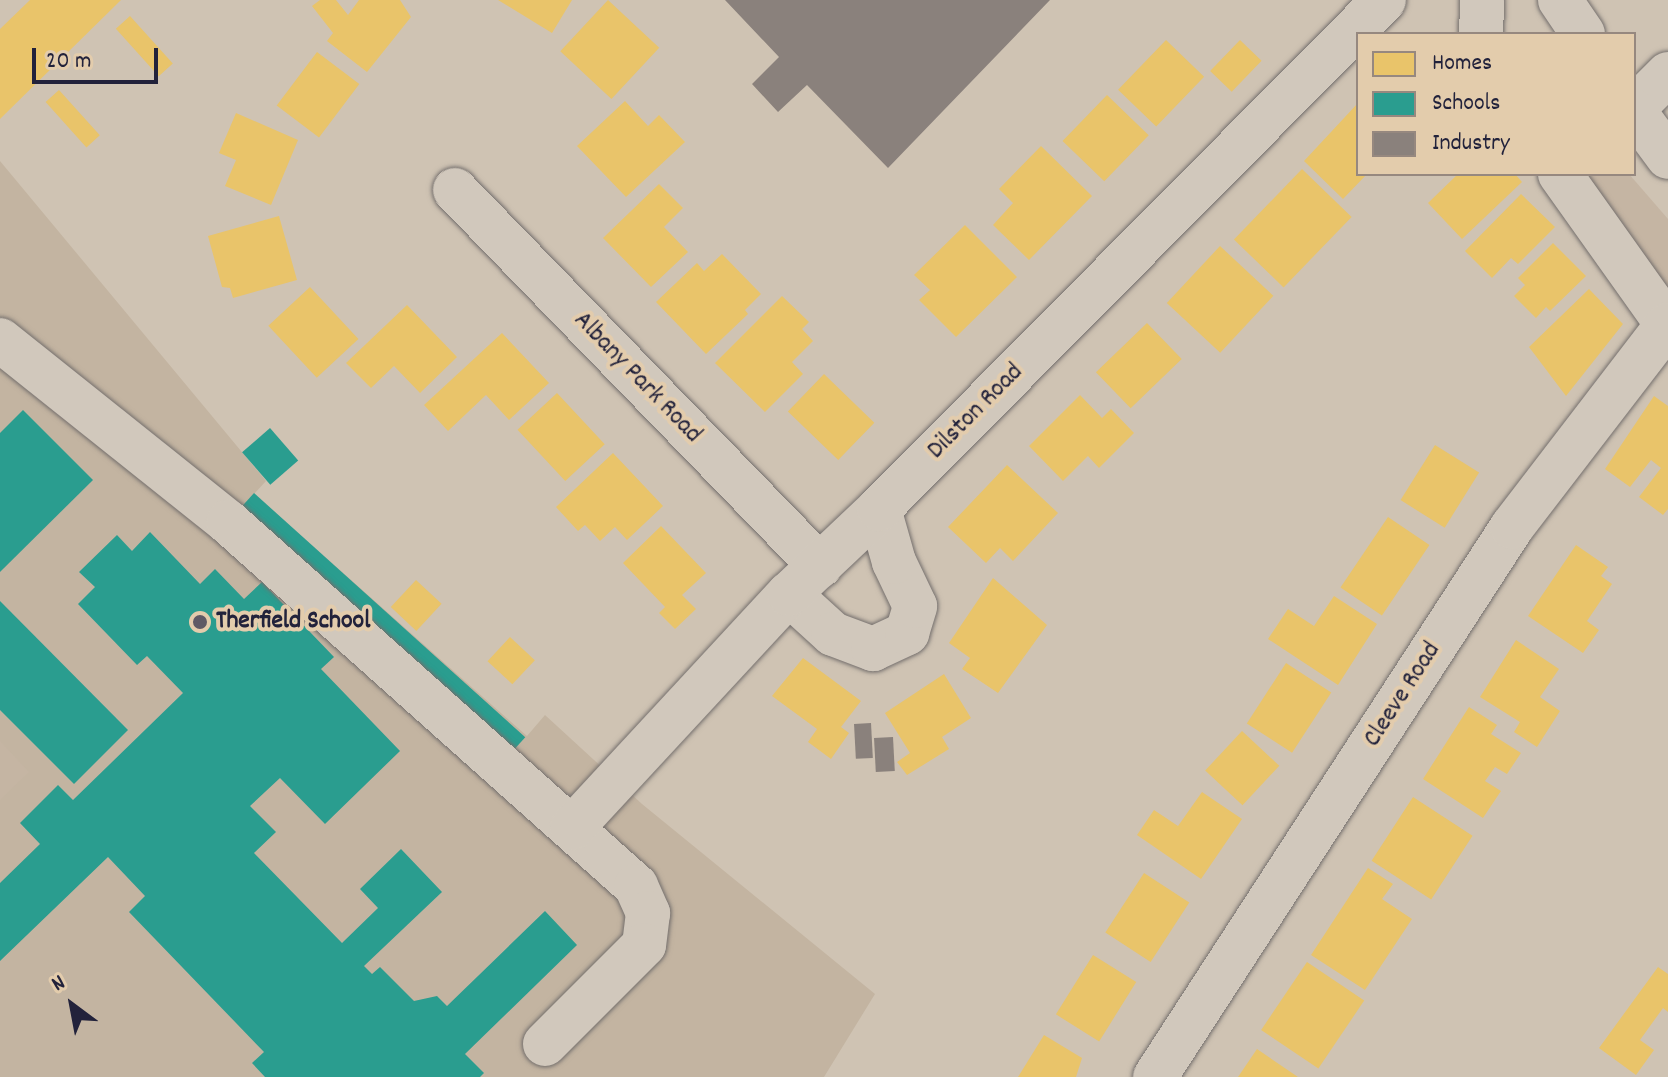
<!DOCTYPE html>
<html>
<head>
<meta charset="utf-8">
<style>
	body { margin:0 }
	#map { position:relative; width:1668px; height:1077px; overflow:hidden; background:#cfc3b3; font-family:Dekko,sans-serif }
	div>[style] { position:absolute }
	.built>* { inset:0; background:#c3b4a1 }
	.green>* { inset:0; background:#c5b5a3 }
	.homes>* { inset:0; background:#e9c46a; transform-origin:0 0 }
	.schools>* { inset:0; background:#2a9d8f; transform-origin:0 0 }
	.industry>* { inset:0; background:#8a817c; transform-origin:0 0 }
	.roads { filter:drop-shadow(0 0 2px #746f6d) drop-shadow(0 0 2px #746f6d) }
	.minor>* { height:44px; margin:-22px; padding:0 22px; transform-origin:22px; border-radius:22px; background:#d1c8bc }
	.major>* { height:44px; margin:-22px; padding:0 22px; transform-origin:22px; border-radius:22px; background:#d1c8bc }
	.dots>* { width:22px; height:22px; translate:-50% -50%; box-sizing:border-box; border:4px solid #e3ccac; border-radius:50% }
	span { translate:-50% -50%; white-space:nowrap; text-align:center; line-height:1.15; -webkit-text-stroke:8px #e3ccac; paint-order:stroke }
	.street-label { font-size:26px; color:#22223b }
	.poi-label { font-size:26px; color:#22223b; font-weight:700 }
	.left { translate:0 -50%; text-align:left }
	.legend { position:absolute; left:1356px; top:32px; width:280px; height:144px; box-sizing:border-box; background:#e3ccac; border:2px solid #96887f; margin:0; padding:10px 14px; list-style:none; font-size:24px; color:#22223b }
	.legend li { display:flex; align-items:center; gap:16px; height:40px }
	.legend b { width:40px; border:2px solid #96887f }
	.north { position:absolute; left:32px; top:965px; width:80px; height:80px; -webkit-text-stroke:6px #e3ccac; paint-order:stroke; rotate:328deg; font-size:22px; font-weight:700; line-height:32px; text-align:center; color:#22223b }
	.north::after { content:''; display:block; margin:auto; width:28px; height:36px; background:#22223b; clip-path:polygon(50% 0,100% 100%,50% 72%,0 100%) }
	.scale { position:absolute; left:32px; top:48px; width:126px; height:36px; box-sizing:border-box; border:4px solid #22223b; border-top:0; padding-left:10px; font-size:24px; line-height:28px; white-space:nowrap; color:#22223b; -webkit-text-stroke:6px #e3ccac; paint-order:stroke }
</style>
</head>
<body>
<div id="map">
	<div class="built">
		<i style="clip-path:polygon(0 161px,266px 481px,254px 494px,527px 736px,545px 715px,642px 804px,875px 994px,824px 1077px,0 1077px)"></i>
	</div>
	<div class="green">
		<i style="clip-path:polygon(1577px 174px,1629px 174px,1668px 219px,1668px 299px)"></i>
		<i style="clip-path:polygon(0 741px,29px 772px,0 800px)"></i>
	</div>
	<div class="homes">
		<i style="clip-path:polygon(30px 0,121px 0,0 119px,0 29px)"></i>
		<i style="clip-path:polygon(320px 0,336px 0,348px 15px,359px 0,400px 0,411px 17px,367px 72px,327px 41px,333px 33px,312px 6px)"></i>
		<i style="clip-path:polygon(498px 0,572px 0,552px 33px)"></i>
		<i style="left:608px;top:0;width:70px;height:70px;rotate:43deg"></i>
		<i style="left:130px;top:16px;width:64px;height:19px;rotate:48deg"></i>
		<i style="left:1166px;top:40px;width:53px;height:69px;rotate:44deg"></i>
		<i style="left:1240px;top:40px;width:30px;height:43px;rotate:44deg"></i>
		<i style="left:317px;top:52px;width:53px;height:67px;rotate:37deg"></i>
		<i style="left:59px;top:90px;width:61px;height:18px;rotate:48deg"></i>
		<i style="left:1107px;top:95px;width:58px;height:64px;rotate:44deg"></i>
		<i style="clip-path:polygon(625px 101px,648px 126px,659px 115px,685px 142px,626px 197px,577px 146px)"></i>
		<i style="clip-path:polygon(1358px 103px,1358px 174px,1367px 174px,1343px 199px,1304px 161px)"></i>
		<i style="clip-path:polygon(236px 113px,298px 140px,271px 205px,225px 186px,236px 160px,219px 153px)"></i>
		<i style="clip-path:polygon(1041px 146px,1092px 196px,1029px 260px,993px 225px,1013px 203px,999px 189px)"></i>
		<i style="left:1302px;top:169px;width:69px;height:98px;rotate:44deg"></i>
		<i style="clip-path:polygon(1458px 174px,1515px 174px,1522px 182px,1462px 239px,1428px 203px)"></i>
		<i style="clip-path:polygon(659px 184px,683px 208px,664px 227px,688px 252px,651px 287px,603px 238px)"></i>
		<i style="clip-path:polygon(1521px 194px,1555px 227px,1518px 264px,1511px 258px,1492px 278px,1465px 251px)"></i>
		<i style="clip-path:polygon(279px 216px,297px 280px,233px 298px,230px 288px,222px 287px,208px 236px)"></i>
		<i style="clip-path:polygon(965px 225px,1017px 277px,956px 337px,919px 300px,930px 290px,914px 275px)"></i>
		<i style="clip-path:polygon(1553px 243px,1586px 276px,1550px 311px,1546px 307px,1536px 318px,1514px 296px,1525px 285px,1518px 278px)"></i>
		<i style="left:1220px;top:246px;width:73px;height:78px;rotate:43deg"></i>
		<i style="clip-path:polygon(722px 254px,761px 294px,745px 310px,748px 314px,706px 354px,656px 302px,697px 263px,704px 271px)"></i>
		<i style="left:310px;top:287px;width:71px;height:57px;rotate:47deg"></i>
		<i style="clip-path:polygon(1589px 289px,1623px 324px,1566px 396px,1529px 347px)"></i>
		<i style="clip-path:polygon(782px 296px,809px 322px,802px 329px,813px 341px,792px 362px,803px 374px,765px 412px,715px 363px)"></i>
		<i style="clip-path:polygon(407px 305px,457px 357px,420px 393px,394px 366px,371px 388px,346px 363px)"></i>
		<i style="left:1147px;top:323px;width:50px;height:71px;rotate:46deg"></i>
		<i style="clip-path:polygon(502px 333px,549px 383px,509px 420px,486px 395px,448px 431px,424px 405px)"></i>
		<i style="left:824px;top:374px;width:70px;height:52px;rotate:44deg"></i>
		<i style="left:557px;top:393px;width:70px;height:54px;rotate:47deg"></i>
		<i style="clip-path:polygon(1080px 395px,1102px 418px,1111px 409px,1134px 433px,1099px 468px,1088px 456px,1063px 481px,1029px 446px)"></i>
		<i style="clip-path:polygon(1654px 396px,1668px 406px,1668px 509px,1663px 515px,1639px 497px,1661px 468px,1651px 460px,1630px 487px,1605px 469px)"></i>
		<i style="left:1435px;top:445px;width:52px;height:65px;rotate:32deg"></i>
		<i style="clip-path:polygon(613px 453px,663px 506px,627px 540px,615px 527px,600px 541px,585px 525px,578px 531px,556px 507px)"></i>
		<i style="clip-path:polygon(1007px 465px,1058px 513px,1013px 561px,1000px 548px,986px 563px,948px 527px)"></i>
		<i style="left:1388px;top:517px;width:50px;height:85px;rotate:34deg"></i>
		<i style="clip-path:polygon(661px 526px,706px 573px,682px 595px,696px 609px,675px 629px,659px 613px,665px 607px,623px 563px)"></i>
		<i style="clip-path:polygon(1576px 545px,1608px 567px,1601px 576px,1612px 584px,1587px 621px,1599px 630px,1583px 653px,1528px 616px)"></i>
		<i style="clip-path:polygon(993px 578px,1047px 625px,998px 693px,962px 669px,970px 658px,949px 643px)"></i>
		<i style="left:416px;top:580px;width:35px;height:37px;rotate:43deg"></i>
		<i style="clip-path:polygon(1334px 596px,1377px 624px,1338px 685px,1268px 639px,1288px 609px,1314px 626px)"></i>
		<i style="left:510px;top:637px;width:34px;height:33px;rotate:43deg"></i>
		<i style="clip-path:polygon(1516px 640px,1559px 669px,1540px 697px,1560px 711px,1537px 747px,1514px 732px,1520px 722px,1480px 697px)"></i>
		<i style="clip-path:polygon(803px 658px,861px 701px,841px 727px,849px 733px,831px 759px,808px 742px,817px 729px,772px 696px)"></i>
		<i style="left:1286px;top:663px;width:54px;height:72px;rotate:33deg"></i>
		<i style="clip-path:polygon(944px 674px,971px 718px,942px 737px,949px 749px,907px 775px,897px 762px,910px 753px,885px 713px)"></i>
		<i style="clip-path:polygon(1469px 707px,1497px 725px,1491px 734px,1521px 753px,1507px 774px,1495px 767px,1485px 781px,1501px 791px,1483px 818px,1423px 779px)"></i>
		<i style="left:1242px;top:731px;width:51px;height:54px;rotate:43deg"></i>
		<i style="clip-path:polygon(1202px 792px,1242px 819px,1201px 879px,1137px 835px,1154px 810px,1178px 826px)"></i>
		<i style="left:1413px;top:797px;width:71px;height:76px;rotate:33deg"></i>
		<i style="clip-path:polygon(1368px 868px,1393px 884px,1382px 899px,1412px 919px,1365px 990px,1311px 955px)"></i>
		<i style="left:1144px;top:873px;width:54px;height:71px;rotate:33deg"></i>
		<i style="left:1093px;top:955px;width:51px;height:70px;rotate:32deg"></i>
		<i style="left:1307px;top:962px;width:69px;height:82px;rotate:34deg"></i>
		<i style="clip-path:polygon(1658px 967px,1668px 974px,1668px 1012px,1663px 1008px,1640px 1040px,1654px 1050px,1636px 1075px,1599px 1048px)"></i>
		<i style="clip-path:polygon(1044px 1035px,1082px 1058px,1076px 1077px,1018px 1077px)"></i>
		<i style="clip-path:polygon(1257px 1049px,1298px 1077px,1238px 1077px)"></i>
	</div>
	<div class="schools">
		<i style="clip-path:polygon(23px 410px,93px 480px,0 572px,0 433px)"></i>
		<i style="left:270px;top:428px;width:43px;height:37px;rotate:49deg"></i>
		<i style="left:254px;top:493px;width:365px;height:24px;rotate:42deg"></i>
		<i style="clip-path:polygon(150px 532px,200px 584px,215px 569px,244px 599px,262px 582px,334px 657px,321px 669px,400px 751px,325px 824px,280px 778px,250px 806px,276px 832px,254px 853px,342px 943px,378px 908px,360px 889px,401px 849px,442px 892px,364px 966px,372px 974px,380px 967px,414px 1001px,437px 996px,447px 1006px,545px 911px,577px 945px,465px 1054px,484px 1073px,480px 1077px,265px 1077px,252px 1063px,264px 1052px,129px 912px,145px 896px,108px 857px,0 961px,0 883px,40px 844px,20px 823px,58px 785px,73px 800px,183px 693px,147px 656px,137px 665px,78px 604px,95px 587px,79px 572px,117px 535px,132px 551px)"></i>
		<i style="clip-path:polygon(0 601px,128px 730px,74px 784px,0 710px)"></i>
	</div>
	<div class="industry">
		<i style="clip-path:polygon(725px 0,1050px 0,888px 168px,807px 85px,778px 112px,752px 84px,779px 57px)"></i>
		<i style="left:871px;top:723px;width:35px;height:17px;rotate:87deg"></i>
		<i style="left:893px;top:737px;width:34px;height:19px;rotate:87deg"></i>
	</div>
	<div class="roads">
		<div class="minor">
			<i style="left:1481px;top:34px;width:34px;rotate:-88deg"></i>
			<i style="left:1634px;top:108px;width:48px;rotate:-45deg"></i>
			<i style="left:1560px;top:174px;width:186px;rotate:54.6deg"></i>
			<i style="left:455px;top:190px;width:524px;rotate:45.85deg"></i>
			<i style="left:0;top:340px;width:292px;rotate:38.6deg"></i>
			<i style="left:228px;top:522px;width:547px;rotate:41.74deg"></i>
			<i style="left:636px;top:886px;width:30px;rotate:66deg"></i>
			<i style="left:648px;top:913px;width:32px;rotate:97deg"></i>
			<i style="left:644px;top:945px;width:140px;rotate:135deg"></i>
			<i style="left:789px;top:594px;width:59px;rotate:42.3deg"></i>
			<i style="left:833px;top:634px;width:43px;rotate:20.6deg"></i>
			<i style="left:873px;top:649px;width:38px;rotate:-25deg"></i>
			<i style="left:907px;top:633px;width:28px;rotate:-73deg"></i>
			<i style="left:915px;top:606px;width:49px;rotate:-115.5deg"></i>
			<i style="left:894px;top:562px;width:55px;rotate:-105.8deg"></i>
			<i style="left:572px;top:828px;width:319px;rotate:-47.2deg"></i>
			<i style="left:789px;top:594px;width:124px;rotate:-43.4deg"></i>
			<i style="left:879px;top:509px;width:717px;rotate:-45.23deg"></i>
			<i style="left:1155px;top:1077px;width:656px;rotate:-57.01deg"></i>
			<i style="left:1512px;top:527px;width:255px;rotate:-52.5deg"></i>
		</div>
		<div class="major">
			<i style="left:1560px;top:0;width:41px;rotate:55.9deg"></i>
			<i style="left:1634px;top:111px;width:57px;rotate:53.5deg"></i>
		</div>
	</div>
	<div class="dots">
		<i style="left:200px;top:622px;background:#5f5a65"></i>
	</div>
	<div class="street-label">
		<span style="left:637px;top:378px;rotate:46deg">Albany Park Road</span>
		<span style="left:976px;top:412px;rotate:-45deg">Dilston Road</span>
		<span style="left:1403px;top:695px;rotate:-57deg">Cleeve Road</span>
	</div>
	<div class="poi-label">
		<span class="left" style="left:216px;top:622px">Therfield School</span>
	</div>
	<ul class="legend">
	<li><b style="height:22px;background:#e9c46a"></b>Homes</li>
	<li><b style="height:22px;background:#2a9d8f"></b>Schools</li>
	<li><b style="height:22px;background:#8a817c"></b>Industry</li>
	</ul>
	<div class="north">N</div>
	<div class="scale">20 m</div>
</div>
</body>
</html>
